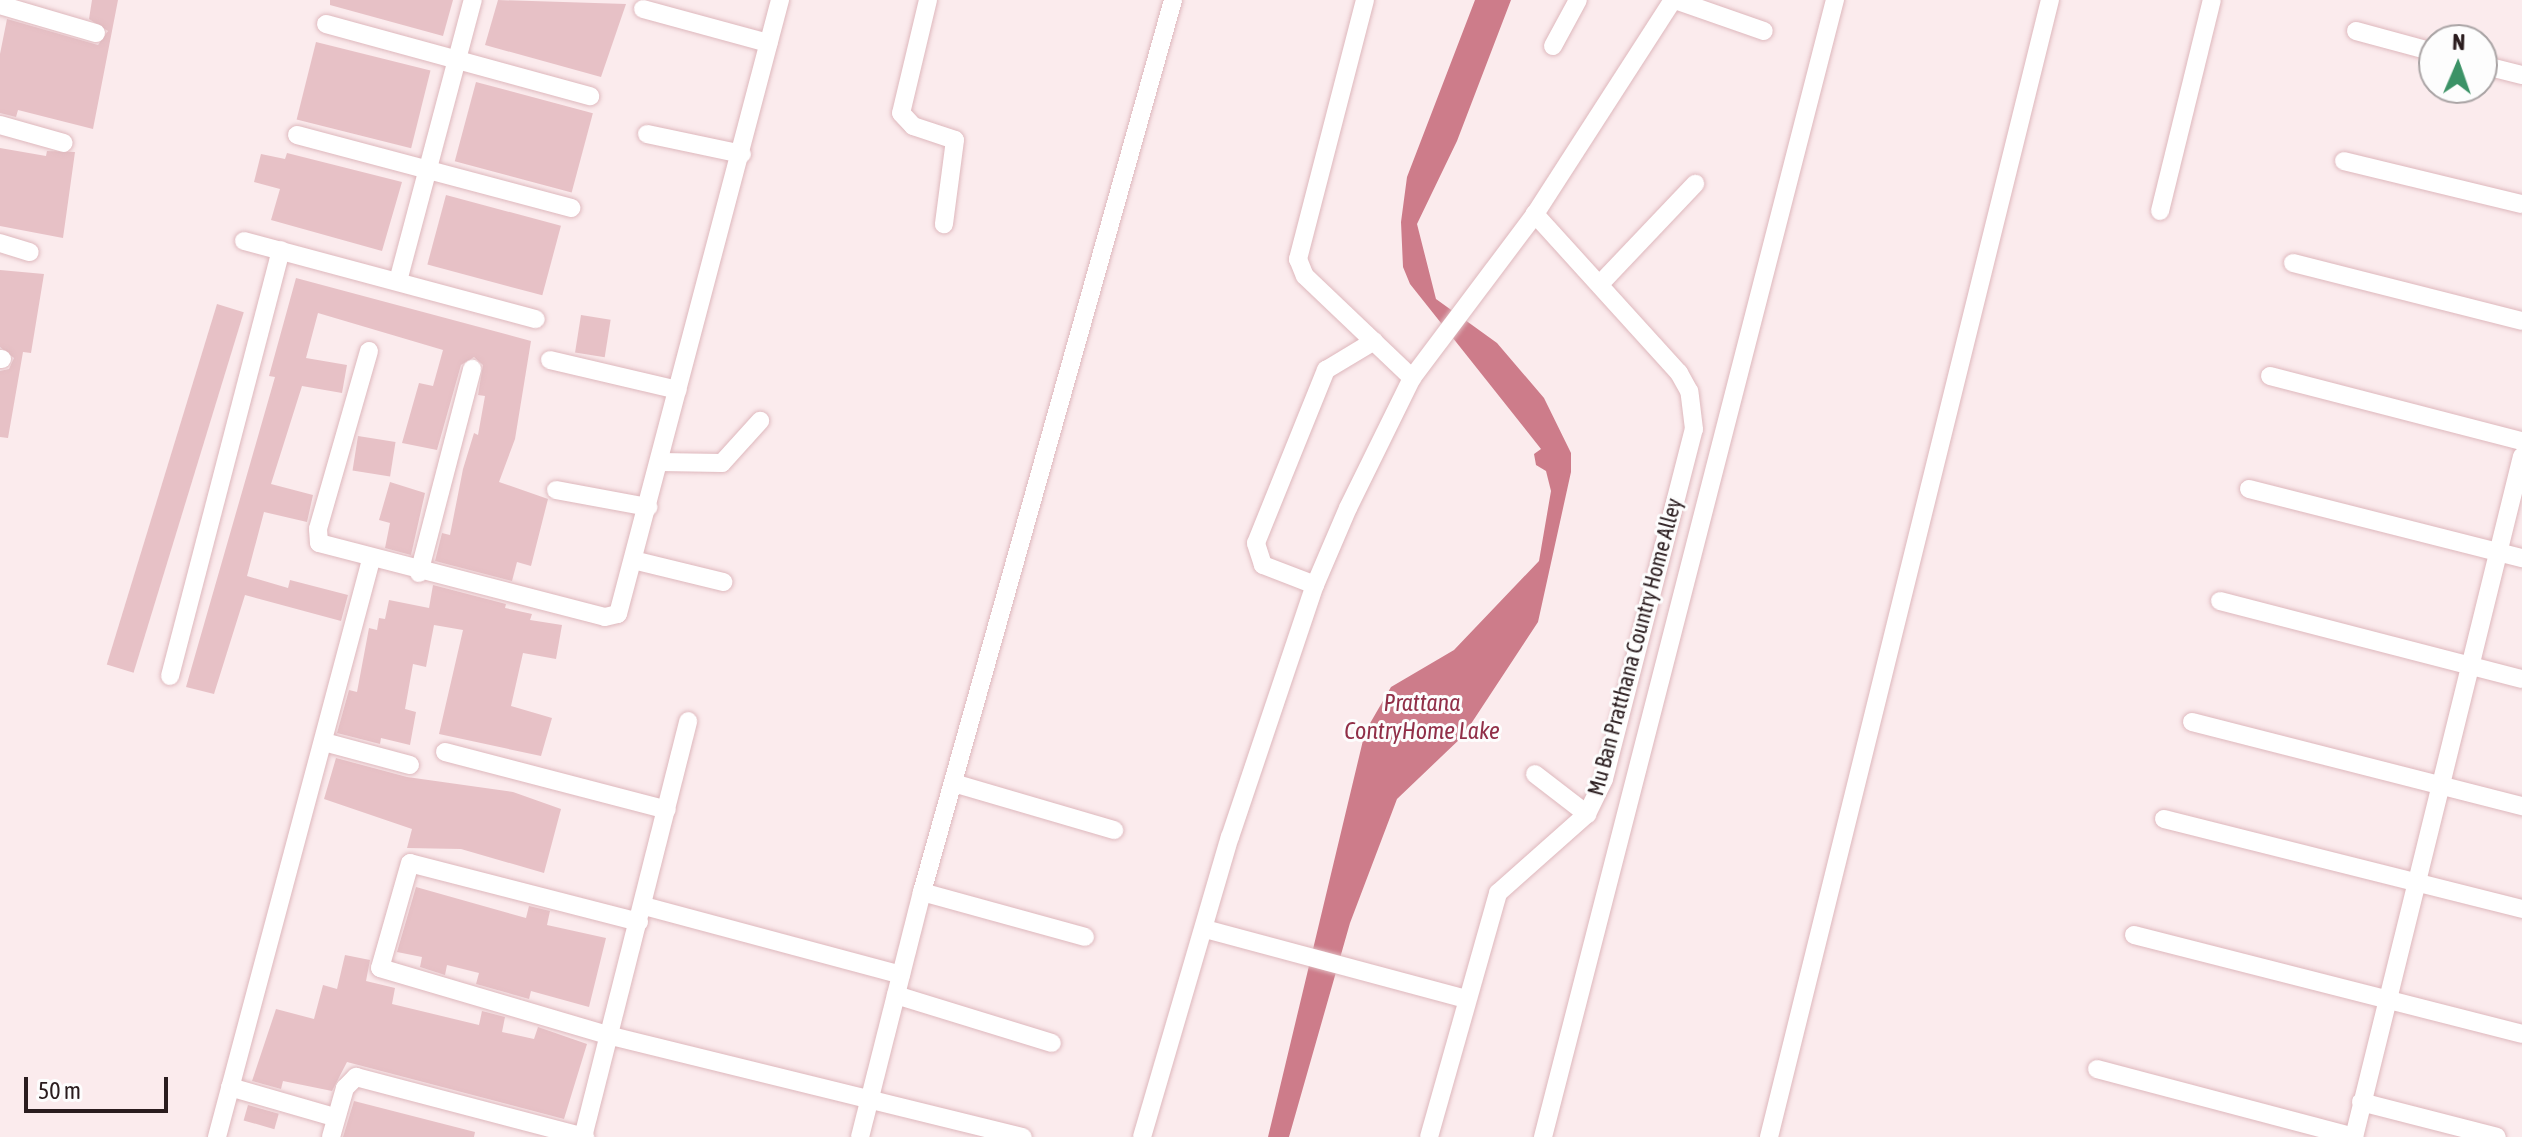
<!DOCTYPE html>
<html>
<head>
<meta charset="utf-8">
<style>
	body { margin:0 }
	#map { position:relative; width:2522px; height:1137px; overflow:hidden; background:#fbebed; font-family:"Asap Condensed",sans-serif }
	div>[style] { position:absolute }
	.water>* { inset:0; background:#cd7c8a }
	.building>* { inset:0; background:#e7c1c6; transform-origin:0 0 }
	.roads { filter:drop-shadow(0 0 2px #deb8bd) drop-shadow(0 0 2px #deb8bd) }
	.street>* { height:18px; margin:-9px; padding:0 9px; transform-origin:9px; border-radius:9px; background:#fff }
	span { translate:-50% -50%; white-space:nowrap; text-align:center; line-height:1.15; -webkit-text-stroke:6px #fdfdfd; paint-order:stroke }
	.street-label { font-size:22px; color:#2a1c1e }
	.water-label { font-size:24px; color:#912f48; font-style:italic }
	.north { position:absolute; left:2418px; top:24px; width:80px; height:80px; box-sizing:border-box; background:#fdfdfd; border:2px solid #a9a3a4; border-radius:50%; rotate:2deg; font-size:22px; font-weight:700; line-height:32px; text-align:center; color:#2a1c1e }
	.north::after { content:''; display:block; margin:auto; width:28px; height:36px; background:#3b9266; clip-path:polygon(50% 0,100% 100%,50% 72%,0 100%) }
	.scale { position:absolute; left:24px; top:1077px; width:144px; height:36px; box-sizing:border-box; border:4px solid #2a1c1e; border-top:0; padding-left:10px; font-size:24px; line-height:28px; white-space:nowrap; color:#2a1c1e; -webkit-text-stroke:6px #fdfdfd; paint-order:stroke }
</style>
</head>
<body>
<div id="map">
	<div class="water">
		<i style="clip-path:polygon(1475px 0,1511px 0,1457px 141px,1417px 224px,1436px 299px,1497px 343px,1544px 398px,1571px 453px,1571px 472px,1538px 622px,1463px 736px,1397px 799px,1350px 923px,1289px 1137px,1268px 1137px,1365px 732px,1391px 687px,1454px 650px,1539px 561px,1551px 491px,1546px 471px,1536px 465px,1534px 454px,1541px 449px,1410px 284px,1403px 267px,1401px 222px,1407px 177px)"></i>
	</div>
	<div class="building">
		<i style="clip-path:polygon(92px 0,118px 0,93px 129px,18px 110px,16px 117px,0 113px,0 54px,7px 19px,98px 45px,108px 31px,89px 19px)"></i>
		<i style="clip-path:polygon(330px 0,453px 0,443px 36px,330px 5px)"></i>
		<i style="clip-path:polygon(498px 0,626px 4px,601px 77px,485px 45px)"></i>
		<i style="left:316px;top:42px;width:118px;height:80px;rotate:14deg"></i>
		<i style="left:476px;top:82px;width:121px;height:82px;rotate:15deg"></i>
		<i style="clip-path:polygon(0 148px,46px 156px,47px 151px,75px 152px,63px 238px,0 226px)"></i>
		<i style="clip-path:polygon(287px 153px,402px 182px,382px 251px,271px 220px,280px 189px,254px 182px,261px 154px,285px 159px)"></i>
		<i style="left:446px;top:195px;width:119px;height:72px;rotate:15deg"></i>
		<i style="clip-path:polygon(0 270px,44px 274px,31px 353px,23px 352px,8px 438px,0 437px,0 371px,9px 369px,14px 358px,0 347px)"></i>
		<i style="clip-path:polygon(296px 278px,531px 341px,515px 439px,499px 482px,548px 499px,531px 566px,517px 562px,512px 581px,435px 561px,442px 533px,450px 535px,463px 469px,474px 433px,478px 435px,485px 396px,478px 395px,483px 365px,474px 357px,461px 365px,437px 450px,402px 443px,419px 383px,433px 386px,443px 350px,318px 313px,306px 358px,347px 365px,342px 393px,302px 386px,271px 484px,313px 495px,307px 522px,264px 512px,247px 576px,288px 588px,290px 580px,348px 595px,341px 621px,245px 595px,214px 694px,186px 687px,275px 377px,269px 376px)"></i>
		<i style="left:217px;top:304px;width:28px;height:377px;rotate:17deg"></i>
		<i style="left:581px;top:315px;width:30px;height:38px;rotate:9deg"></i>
		<i style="left:358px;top:436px;width:38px;height:35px;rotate:9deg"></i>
		<i style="clip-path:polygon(390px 482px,425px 493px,411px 555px,385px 548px,390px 523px,379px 520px)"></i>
		<i style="clip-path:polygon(433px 585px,506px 604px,505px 608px,532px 614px,530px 620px,562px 625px,556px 659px,523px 653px,511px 706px,552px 718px,541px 756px,439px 734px,463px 630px,434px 625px,426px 667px,413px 664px,405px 709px,416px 712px,410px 745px,381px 738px,380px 744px,337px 733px,349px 690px,357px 692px,369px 628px,377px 630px,379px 618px,385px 619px,389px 600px,429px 608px)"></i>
		<i style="clip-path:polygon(336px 758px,407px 777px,513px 792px,561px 809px,544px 873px,461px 849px,407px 848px,412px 829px,324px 799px)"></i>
		<i style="clip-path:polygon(416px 887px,526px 918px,529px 906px,550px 911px,547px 925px,606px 938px,589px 1007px,531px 991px,529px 999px,476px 984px,479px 973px,447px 965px,445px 975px,420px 967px,422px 957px,397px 952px)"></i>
		<i style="clip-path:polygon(345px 955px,370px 960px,366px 981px,395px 988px,392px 1004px,479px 1025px,482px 1011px,505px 1017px,502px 1032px,534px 1039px,538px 1027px,587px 1044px,564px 1119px,347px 1062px,332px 1091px,283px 1081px,281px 1089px,252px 1081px,276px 1009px,314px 1019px,323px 985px,337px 989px)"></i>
		<i style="clip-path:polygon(354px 1101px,475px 1132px,474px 1137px,343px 1137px)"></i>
		<i style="left:248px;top:1105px;width:32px;height:16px;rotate:16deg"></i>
	</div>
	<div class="roads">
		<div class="street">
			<i style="left:928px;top:0;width:116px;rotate:103.4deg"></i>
			<i style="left:901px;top:113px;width:18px;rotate:47deg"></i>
			<i style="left:913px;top:126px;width:44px;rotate:18.4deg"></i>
			<i style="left:955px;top:140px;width:85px;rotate:97.5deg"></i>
			<i style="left:1365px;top:0;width:268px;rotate:104.5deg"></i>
			<i style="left:1298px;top:259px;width:18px;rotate:68deg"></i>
			<i style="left:1305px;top:276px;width:148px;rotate:43.6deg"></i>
			<i style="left:1675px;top:0;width:94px;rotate:19.2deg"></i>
			<i style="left:0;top:5px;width:100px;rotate:16.3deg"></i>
			<i style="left:643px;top:9px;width:130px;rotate:15.2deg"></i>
			<i style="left:326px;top:24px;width:274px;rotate:15.3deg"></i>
			<i style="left:2356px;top:31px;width:81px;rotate:15.1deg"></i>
			<i style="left:1553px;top:46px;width:52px;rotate:-61.5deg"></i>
			<i style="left:2482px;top:65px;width:41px;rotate:14deg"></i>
			<i style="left:0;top:125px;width:66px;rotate:15.7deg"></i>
			<i style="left:647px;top:134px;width:97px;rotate:11.9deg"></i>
			<i style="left:297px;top:135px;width:284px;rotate:14.9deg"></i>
			<i style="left:2344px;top:161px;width:183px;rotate:13.6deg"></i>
			<i style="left:2160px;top:211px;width:217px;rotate:-76.2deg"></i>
			<i style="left:244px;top:241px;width:302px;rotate:15deg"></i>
			<i style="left:0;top:243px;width:31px;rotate:17deg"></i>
			<i style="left:2293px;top:263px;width:236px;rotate:14.2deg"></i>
			<i style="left:398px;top:281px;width:291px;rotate:-75.1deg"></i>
			<i style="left:1601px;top:283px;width:137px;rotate:-46.5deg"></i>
			<i style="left:369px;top:351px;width:185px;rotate:106deg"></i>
			<i style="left:318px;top:529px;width:14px;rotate:86deg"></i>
			<i style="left:319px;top:543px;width:295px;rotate:14.5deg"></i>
			<i style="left:605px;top:617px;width:13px;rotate:-13deg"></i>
			<i style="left:618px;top:614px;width:635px;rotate:-75.22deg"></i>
			<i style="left:0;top:359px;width:2px"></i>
			<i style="left:550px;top:360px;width:131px;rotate:13.2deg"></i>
			<i style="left:2270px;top:376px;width:260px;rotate:14.5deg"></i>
			<i style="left:660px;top:462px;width:62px;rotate:0.9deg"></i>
			<i style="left:722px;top:463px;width:57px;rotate:-47.9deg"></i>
			<i style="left:2249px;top:489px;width:282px;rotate:14.2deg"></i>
			<i style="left:556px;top:490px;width:94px;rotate:10.5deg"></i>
			<i style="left:633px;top:560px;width:93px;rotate:13.7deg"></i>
			<i style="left:419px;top:573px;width:211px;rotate:-75.4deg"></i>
			<i style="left:1315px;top:585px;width:56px;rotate:-159deg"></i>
			<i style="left:1263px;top:565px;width:23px;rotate:-108deg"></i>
			<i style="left:1256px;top:543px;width:187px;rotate:-68deg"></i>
			<i style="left:1326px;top:370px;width:56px;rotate:-31.1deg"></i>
			<i style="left:2220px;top:601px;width:312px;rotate:14.5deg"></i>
			<i style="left:170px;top:676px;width:440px;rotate:-75.4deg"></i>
			<i style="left:2192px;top:722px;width:341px;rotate:14.3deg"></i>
			<i style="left:324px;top:742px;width:89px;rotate:15deg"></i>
			<i style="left:445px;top:752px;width:229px;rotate:14.6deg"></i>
			<i style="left:1535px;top:774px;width:66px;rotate:37.6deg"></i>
			<i style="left:953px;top:783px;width:168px;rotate:16.3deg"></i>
			<i style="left:2164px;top:819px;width:369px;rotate:14.1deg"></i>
			<i style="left:922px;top:892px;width:169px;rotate:15.4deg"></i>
			<i style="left:644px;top:906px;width:266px;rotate:15deg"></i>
			<i style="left:639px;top:922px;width:236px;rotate:-165.6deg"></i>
			<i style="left:410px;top:863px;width:109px;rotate:105.9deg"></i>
			<i style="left:380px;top:968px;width:241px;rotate:16.4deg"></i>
			<i style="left:611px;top:1036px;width:424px;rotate:13.8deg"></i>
			<i style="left:1205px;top:929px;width:270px;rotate:15deg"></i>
			<i style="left:2134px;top:935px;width:400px;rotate:14.3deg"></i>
			<i style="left:896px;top:995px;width:163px;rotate:17.1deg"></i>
			<i style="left:2097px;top:1069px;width:266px;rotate:14.8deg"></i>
			<i style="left:2354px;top:1137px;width:701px;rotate:-76.14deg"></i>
			<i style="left:230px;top:1087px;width:101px;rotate:16.1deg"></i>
			<i style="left:2361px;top:1102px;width:140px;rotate:14.4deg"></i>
			<i style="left:217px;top:1137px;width:597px;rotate:-75.06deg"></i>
			<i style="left:331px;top:1137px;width:51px;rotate:-74.1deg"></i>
			<i style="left:345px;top:1088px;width:16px;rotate:-45deg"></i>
			<i style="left:356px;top:1077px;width:237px;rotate:14.7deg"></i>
			<i style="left:583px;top:1137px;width:429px;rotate:-75.8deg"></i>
			<i style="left:860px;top:1137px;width:253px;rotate:-75.8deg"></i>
			<i style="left:922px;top:892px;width:927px;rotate:-74.28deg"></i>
			<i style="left:1142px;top:1137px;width:313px;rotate:-73.7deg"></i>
			<i style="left:1230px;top:837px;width:266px;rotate:-71.4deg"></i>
			<i style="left:1315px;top:585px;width:84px;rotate:-66.8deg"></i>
			<i style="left:1348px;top:508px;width:145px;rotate:-63.8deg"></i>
			<i style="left:1412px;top:378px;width:205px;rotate:-53.1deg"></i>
			<i style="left:1535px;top:214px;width:255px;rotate:-57.2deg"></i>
			<i style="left:1429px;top:1137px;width:254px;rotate:-74.2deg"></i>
			<i style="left:1498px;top:893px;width:119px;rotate:-41.6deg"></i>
			<i style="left:1587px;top:814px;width:39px;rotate:-64deg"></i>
			<i style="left:1604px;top:779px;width:361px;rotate:-75.6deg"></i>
			<i style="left:1694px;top:429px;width:38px;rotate:-97deg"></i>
			<i style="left:1689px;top:391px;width:21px;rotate:-119deg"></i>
			<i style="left:1679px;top:373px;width:215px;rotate:-132.2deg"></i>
			<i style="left:1543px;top:1137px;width:1174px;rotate:-75.6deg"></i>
			<i style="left:1769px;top:1137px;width:1171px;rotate:-76.12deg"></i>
		</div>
	</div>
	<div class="street-label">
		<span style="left:1635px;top:647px;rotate:-75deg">Mu Ban Pratthana Country Home Alley</span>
	</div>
	<div class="water-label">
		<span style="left:1422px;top:717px">Prattana<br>ContryHome Lake</span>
	</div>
	<div class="north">N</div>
	<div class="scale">50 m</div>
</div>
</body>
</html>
